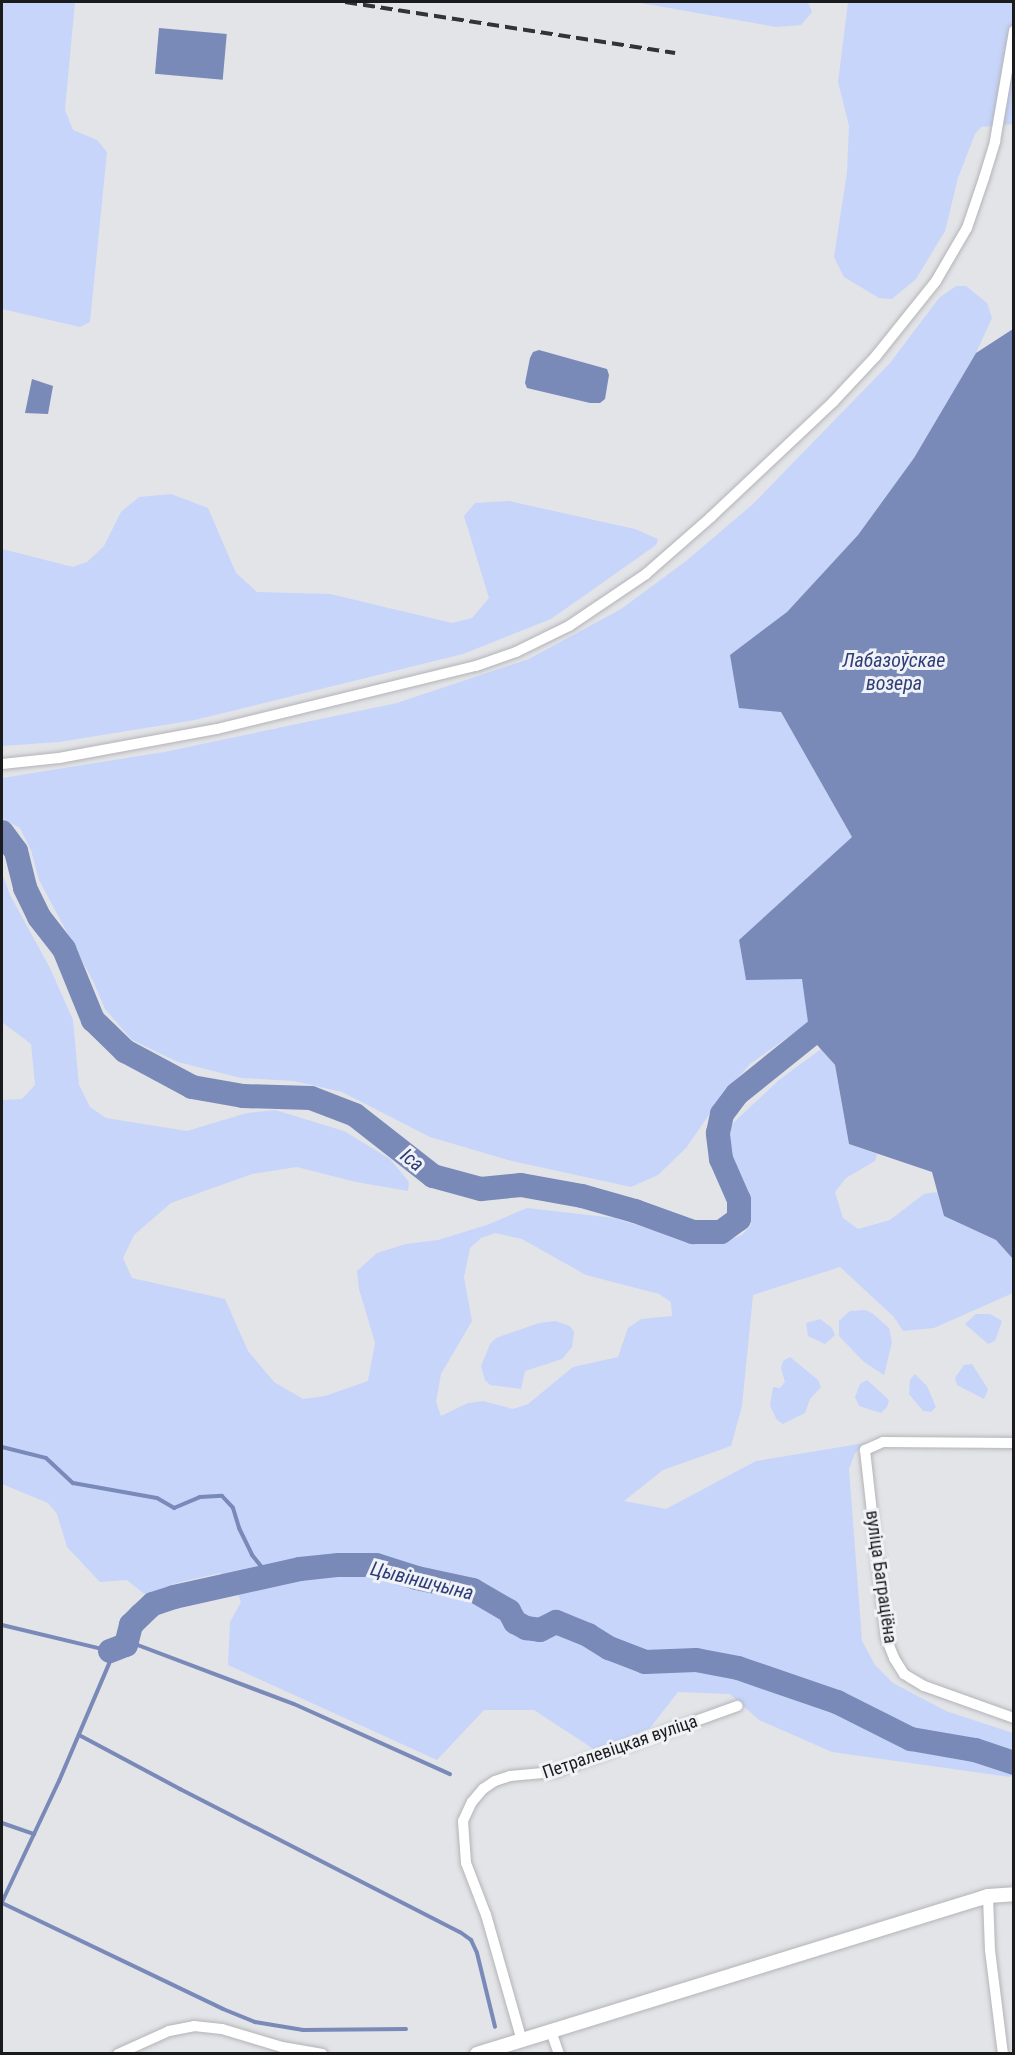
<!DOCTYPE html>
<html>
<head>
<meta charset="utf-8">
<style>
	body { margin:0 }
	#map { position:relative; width:1015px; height:2055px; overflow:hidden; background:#e3e4e8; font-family:"Roboto Condensed",sans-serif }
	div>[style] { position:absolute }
	.green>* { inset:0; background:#c7d5fa }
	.water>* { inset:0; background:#7989b8; transform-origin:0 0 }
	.stream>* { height:4px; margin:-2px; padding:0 2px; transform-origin:2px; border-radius:2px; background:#7989b8 }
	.river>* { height:24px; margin:-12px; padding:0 12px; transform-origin:12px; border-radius:12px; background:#7989b8 }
	.roads { filter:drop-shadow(0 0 2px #b3b4b7) drop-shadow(0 0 2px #b3b4b7) }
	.minor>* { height:10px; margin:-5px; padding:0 5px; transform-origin:5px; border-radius:5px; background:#fff }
	.tertiary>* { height:14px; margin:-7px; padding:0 7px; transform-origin:7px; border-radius:7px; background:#fff }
	.rail>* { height:4px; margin-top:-2px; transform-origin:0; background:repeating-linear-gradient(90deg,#323334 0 12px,transparent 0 18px) }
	span { translate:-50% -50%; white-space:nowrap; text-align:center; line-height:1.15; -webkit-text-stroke:6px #f0f2f5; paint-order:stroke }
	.street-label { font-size:18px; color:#1a1b1c }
	.water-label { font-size:20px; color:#2d3d79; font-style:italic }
	.frame { position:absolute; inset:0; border:3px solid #1a1b1c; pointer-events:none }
</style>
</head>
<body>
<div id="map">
	<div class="green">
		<i style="clip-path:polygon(2px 2px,75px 2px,65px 110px,73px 130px,97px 140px,107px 152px,90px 322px,80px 327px,2px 309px)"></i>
		<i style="clip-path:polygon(635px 2px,808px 2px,812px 12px,801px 25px,776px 27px)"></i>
		<i style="clip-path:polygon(848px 2px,1013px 2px,1013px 124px,981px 127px,975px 134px,958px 178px,945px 231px,916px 279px,892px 299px,879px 298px,844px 277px,834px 257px,847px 172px,849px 126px,838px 82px)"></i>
		<i style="clip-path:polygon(956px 286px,966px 286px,987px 303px,992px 318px,976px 353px,914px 458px,858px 535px,787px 612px,730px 655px,781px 712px,852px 837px,739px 940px,746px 980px,803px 978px,808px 1023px,750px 1064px,722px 1096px,686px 1148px,658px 1175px,631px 1187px,512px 1161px,430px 1137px,342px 1092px,294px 1081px,241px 1078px,178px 1062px,132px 1040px,105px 1009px,94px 983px,39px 880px,31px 850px,20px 828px,2px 818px,2px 778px,164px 752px,397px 703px,529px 659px,621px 609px,686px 561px,753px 504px,890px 363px,939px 298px)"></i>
		<i style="clip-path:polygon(171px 494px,208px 508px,236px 573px,257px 592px,330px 594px,452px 623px,472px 618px,489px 598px,464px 516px,475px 503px,509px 501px,635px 529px,658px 539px,656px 545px,551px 619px,463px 654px,195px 720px,59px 742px,2px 746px,2px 549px,73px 567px,87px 562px,104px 546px,121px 512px,139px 497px)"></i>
		<i style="clip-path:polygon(evenodd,2px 873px,10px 895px,50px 968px,73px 1020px,79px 1085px,90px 1107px,106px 1118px,187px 1131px,247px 1113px,275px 1110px,344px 1131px,390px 1159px,409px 1182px,408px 1191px,356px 1182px,297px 1167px,252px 1174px,171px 1203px,134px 1235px,123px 1258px,132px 1278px,225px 1299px,248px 1351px,274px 1382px,303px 1399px,325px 1396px,368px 1381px,375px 1343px,359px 1289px,357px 1271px,377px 1253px,406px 1244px,438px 1240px,487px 1225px,527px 1208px,614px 1218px,692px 1242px,723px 1242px,742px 1235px,751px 1225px,750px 1213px,747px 1195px,728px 1148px,732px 1124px,779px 1080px,821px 1049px,835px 1066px,849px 1144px,877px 1154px,875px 1161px,846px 1178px,835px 1192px,843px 1218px,858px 1229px,890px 1220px,924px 1194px,937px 1192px,944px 1216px,996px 1240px,1013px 1259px,1013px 1293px,934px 1328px,903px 1331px,894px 1317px,840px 1267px,753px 1295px,742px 1406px,731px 1446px,663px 1470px,624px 1501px,666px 1509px,756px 1461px,865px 1443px,855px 1453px,849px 1469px,862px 1641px,875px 1665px,893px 1683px,946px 1711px,1013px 1733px,1013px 1775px,1010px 1777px,832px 1752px,759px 1720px,730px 1694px,678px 1692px,650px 1728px,595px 1750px,534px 1710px,484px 1710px,437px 1760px,228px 1665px,230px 1622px,241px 1602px,235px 1587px,220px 1573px,173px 1584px,148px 1597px,127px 1580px,100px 1582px,67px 1547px,57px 1514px,48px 1503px,2px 1484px,2px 1100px,22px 1099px,35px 1085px,31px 1044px,2px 1022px,2px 873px,495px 1233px,522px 1239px,586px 1275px,659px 1294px,671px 1302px,672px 1316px,641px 1319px,628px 1328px,618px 1357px,573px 1367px,528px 1404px,513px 1409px,483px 1401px,468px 1403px,441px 1416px,436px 1402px,441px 1374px,472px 1321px,464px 1277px,470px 1248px,481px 1238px,495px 1233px)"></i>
		<i style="clip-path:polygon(865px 1310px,872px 1313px,889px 1328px,892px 1342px,884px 1375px,864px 1362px,839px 1336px,839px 1321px,850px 1311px)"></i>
		<i style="clip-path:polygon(976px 1314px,990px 1314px,1002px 1321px,995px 1341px,988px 1344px,965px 1324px)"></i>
		<i style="clip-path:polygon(820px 1319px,832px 1328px,835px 1335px,825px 1344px,808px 1336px,806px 1323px)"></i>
		<i style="clip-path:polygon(555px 1321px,570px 1326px,574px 1332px,572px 1347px,562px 1359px,525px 1371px,521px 1389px,490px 1385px,485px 1380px,481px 1366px,490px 1344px,496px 1338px,539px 1323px)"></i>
		<i style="clip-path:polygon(790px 1357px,818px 1380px,821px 1387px,810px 1399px,805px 1413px,783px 1424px,777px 1420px,770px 1406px,773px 1387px,780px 1388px,785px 1382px,781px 1368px,783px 1361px)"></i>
		<i style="clip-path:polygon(972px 1364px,988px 1389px,984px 1399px,957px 1385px,955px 1378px,964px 1365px)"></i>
		<i style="clip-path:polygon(915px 1374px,927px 1386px,936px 1407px,931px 1412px,923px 1411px,909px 1394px,910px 1380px)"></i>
		<i style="clip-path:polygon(867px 1380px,889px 1400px,887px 1407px,881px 1413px,859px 1406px,855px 1397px,860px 1384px)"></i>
	</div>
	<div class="water">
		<i style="left:159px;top:28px;width:68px;height:46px;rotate:5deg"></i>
		<i style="clip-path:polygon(1013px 329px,1013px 1259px,996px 1240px,944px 1216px,932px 1172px,849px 1144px,835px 1065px,810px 1037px,802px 979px,746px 980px,739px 940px,852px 837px,781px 712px,739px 708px,730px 655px,787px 612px,858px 535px,914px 458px,976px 353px)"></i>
		<i style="clip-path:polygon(539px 350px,607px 369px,609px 375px,605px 399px,600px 403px,590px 403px,527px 388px,525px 383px,530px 358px,533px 352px)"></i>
		<i style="clip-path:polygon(32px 379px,53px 386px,48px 414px,25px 413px)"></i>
	</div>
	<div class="stream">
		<i style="left:2px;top:1447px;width:45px;rotate:14deg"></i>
		<i style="left:46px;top:1458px;width:37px;rotate:43deg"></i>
		<i style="left:73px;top:1483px;width:85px;rotate:10.1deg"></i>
		<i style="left:157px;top:1498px;width:20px;rotate:30deg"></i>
		<i style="left:174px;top:1508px;width:28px;rotate:-23deg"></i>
		<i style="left:200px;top:1497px;width:22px;rotate:-3deg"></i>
		<i style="left:222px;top:1496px;width:16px;rotate:47deg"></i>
		<i style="left:233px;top:1508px;width:21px;rotate:73deg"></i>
		<i style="left:239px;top:1528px;width:30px;rotate:64deg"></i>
		<i style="left:252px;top:1555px;width:27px;rotate:51deg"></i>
		<i style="left:2px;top:1625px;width:111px;rotate:13.5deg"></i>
		<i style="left:127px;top:1641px;width:178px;rotate:20.7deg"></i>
		<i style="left:294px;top:1704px;width:171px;rotate:24.2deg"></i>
		<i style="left:79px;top:1735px;width:115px;rotate:28.1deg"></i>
		<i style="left:180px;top:1789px;width:314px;rotate:27.1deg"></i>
		<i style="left:460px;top:1932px;width:14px;rotate:36deg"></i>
		<i style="left:471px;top:1940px;width:14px;rotate:65deg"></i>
		<i style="left:477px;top:1953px;width:76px;rotate:76.3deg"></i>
		<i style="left:2px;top:1823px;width:34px;rotate:19deg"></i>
		<i style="left:2px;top:1902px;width:134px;rotate:-64.8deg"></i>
		<i style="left:59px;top:1781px;width:142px;rotate:-66.9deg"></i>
		<i style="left:2px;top:1903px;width:245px;rotate:25.6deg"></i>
		<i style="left:223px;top:2009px;width:35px;rotate:22deg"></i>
		<i style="left:255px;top:2022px;width:49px;rotate:9.5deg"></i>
		<i style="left:303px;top:2030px;width:103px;rotate:-0.6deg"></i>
	</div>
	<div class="river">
		<i style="left:2px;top:832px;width:24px;rotate:54deg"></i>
		<i style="left:16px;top:851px;width:38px;rotate:76deg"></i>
		<i style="left:25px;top:888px;width:32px;rotate:64deg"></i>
		<i style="left:39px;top:917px;width:41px;rotate:52deg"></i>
		<i style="left:64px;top:949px;width:77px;rotate:67.8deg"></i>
		<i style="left:93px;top:1020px;width:45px;rotate:44.1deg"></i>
		<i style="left:125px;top:1051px;width:76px;rotate:28.2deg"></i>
		<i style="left:192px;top:1087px;width:52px;rotate:10deg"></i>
		<i style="left:243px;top:1096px;width:68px;rotate:1.7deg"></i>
		<i style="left:311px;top:1098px;width:47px;rotate:21.1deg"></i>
		<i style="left:355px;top:1115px;width:99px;rotate:38deg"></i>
		<i style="left:433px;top:1176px;width:50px;rotate:15.2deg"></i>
		<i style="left:481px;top:1189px;width:40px;rotate:-5.7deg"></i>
		<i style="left:521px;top:1185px;width:62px;rotate:10.2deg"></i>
		<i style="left:582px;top:1196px;width:55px;rotate:15.8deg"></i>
		<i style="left:635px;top:1211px;width:62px;rotate:19.9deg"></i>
		<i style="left:693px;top:1232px;width:28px"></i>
		<i style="left:721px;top:1232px;width:22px;rotate:-36deg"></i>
		<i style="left:739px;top:1219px;width:19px;rotate:-90deg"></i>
		<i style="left:739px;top:1200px;width:45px;rotate:-113.7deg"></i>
		<i style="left:721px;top:1159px;width:26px;rotate:-97deg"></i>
		<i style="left:718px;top:1133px;width:19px;rotate:-78deg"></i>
		<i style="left:722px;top:1114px;width:25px;rotate:-53deg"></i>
		<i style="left:737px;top:1094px;width:124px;rotate:-38.8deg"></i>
		<i style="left:110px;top:1651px;width:17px;rotate:-21deg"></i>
		<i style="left:126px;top:1645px;width:21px;rotate:-76deg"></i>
		<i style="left:131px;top:1625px;width:14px;rotate:-45deg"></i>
		<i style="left:141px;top:1615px;width:16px;rotate:-43deg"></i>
		<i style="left:153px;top:1604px;width:22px;rotate:-18deg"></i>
		<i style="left:174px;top:1597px;width:129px;rotate:-12.5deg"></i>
		<i style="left:300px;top:1569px;width:39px;rotate:-6deg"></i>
		<i style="left:339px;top:1565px;width:37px"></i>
		<i style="left:376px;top:1565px;width:43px;rotate:17.6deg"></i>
		<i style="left:417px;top:1578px;width:57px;rotate:12.1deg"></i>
		<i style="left:473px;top:1590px;width:42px;rotate:30.3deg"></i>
		<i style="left:509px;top:1611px;width:13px;rotate:61deg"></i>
		<i style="left:515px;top:1622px;width:13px;rotate:29deg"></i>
		<i style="left:526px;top:1628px;width:14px;rotate:8deg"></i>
		<i style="left:540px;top:1630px;width:18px;rotate:-27deg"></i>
		<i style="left:556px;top:1622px;width:35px;rotate:22deg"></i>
		<i style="left:588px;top:1635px;width:25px;rotate:32deg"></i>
		<i style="left:609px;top:1648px;width:39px;rotate:21deg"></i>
		<i style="left:645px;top:1662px;width:51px;rotate:-2.2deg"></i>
		<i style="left:696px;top:1660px;width:43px;rotate:10.8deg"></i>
		<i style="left:738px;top:1668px;width:105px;rotate:19deg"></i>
		<i style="left:837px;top:1702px;width:83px;rotate:26.6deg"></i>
		<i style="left:911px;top:1739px;width:65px;rotate:9.8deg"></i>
		<i style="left:975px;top:1750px;width:41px;rotate:18.4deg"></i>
	</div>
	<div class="roads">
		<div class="minor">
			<i style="left:2px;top:764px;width:57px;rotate:-6deg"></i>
			<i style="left:59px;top:758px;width:161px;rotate:-10.4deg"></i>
			<i style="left:217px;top:729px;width:267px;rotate:-13.7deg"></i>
			<i style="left:476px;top:666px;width:42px;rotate:-19.3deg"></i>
			<i style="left:516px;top:652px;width:59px;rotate:-26.1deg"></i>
			<i style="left:569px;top:626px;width:93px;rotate:-34deg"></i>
			<i style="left:646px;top:574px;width:86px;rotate:-41.2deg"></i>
			<i style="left:711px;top:517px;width:168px;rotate:-43.3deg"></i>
			<i style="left:833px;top:402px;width:63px;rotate:-46.9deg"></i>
			<i style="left:876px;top:356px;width:96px;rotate:-51.3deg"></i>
			<i style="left:936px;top:281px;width:61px;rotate:-59.7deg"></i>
			<i style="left:967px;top:228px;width:53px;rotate:-71.2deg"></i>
			<i style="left:984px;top:178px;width:39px;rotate:-73deg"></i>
			<i style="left:995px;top:141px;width:112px;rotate:-80.2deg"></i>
			<i style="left:1014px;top:1443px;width:131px;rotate:-179.6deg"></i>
			<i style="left:883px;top:1442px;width:20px;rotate:156deg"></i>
			<i style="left:865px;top:1450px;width:189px;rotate:83.6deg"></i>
			<i style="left:886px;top:1638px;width:22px;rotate:68deg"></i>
			<i style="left:894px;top:1658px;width:19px;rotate:58deg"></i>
			<i style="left:904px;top:1674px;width:23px;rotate:31deg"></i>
			<i style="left:924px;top:1686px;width:96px;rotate:19.6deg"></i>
			<i style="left:988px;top:1896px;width:54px;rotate:87.9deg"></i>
			<i style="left:990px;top:1950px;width:105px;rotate:82.9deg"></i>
			<i style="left:551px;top:2031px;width:24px;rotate:71deg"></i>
			<i style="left:522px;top:2041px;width:131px;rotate:-105.9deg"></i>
			<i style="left:486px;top:1915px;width:56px;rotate:-111deg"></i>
			<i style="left:466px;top:1863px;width:42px;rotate:-94.1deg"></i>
			<i style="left:463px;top:1821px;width:21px;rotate:-65deg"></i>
			<i style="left:472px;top:1802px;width:17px;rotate:-50deg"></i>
			<i style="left:483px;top:1789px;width:14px;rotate:-34deg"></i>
			<i style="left:495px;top:1781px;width:16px;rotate:-18deg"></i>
			<i style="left:510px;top:1776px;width:44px;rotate:-5.2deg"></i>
			<i style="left:554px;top:1772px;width:195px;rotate:-19.8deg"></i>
			<i style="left:118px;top:2054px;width:56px;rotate:-24.3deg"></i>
			<i style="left:169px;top:2031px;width:25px;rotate:-11deg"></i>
			<i style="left:194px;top:2026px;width:28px;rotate:6deg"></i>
			<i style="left:222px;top:2029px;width:63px;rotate:16.7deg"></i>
			<i style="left:282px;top:2047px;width:41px;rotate:9.9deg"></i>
		</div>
		<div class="tertiary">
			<i style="left:477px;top:2054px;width:535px;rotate:-17.18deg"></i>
			<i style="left:988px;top:1896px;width:26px;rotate:-4deg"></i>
		</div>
	</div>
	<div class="rail">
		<i style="left:345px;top:2px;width:334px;rotate:8.8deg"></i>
	</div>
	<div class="street-label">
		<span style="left:881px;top:1577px;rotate:82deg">вуліца Баграціёна</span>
		<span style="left:620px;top:1747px;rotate:-19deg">Петралевіцкая вуліца</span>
	</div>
	<div class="water-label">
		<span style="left:894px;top:672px">Лабазоўскае<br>возера</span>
		<span style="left:412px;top:1160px;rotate:38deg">Іса</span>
		<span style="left:422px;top:1581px;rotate:14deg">Цывіншчына</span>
	</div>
	<div class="frame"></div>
</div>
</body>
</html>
